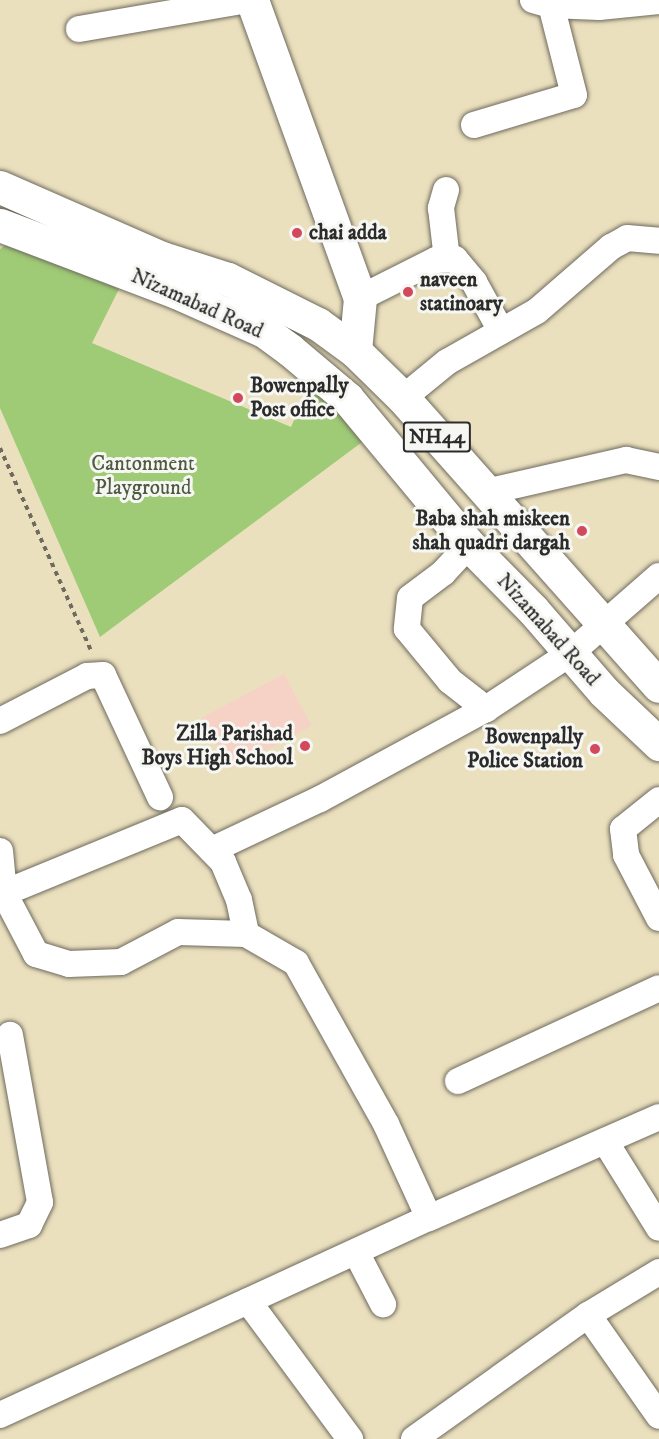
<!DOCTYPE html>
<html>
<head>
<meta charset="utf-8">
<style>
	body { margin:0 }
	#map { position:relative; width:659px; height:1439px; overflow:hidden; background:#ebe0be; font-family:"IM FELL DW Pica",serif }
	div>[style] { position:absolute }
	.built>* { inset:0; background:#f6d1c5; transform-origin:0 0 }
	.green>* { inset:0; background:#9fca76 }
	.path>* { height:4px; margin-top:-2px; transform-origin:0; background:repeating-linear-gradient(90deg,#6e6a5e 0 4.5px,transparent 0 9px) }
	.roads { filter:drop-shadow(0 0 2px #6e6a5e) drop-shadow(0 0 2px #6e6a5e) }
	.minor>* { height:26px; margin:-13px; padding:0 13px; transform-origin:13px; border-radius:13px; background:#fff }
	.major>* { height:33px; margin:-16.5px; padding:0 16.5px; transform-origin:16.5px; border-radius:16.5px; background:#fff }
	.highway>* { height:33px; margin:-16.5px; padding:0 16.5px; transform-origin:16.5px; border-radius:16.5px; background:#fff }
	.dots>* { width:16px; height:16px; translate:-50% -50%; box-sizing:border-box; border:3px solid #f6f6f2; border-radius:50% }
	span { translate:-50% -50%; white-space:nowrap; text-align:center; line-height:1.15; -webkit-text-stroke:6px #f6f6f2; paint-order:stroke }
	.shield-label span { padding:2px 4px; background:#f6f6f2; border:2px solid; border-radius:4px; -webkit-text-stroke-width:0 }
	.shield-label { font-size:20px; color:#2b2b2b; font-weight:700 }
	.poi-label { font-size:21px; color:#2b2b2b; font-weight:700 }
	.left { translate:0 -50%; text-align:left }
	.right { translate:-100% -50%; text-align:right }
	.street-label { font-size:21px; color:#2b2b2b }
	.park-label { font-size:21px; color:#4e5b42 }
</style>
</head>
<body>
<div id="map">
	<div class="built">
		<i style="left:284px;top:674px;width:59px;height:93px;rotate:62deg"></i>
	</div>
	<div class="green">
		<i style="clip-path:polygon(12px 240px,119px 289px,92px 343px,291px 427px,316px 370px,377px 431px,100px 637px,0 408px,0 249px)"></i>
	</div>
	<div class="path">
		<i style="left:0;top:448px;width:225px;rotate:65.8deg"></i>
	</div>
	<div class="roads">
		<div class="minor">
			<i style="left:533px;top:0;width:19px;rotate:16deg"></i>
			<i style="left:551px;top:5px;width:48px;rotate:2.4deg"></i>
			<i style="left:599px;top:7px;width:60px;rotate:-5.7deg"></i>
			<i style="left:79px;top:29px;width:170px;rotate:-9.8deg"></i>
			<i style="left:474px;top:125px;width:104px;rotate:-16.7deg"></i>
			<i style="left:574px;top:95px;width:93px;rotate:-104.3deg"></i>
			<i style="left:446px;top:190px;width:19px;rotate:106deg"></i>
			<i style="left:441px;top:208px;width:51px;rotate:83.3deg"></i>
			<i style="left:360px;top:298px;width:85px;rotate:-26.6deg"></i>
			<i style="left:436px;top:260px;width:19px;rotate:-3deg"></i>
			<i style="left:455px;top:259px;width:30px;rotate:50deg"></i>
			<i style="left:474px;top:282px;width:56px;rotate:61.1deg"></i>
			<i style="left:403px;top:398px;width:57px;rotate:-39.3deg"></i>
			<i style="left:447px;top:362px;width:103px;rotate:-29.5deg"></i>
			<i style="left:537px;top:311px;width:98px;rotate:-40.9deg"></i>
			<i style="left:611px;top:247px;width:18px;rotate:-29deg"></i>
			<i style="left:627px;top:238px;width:32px;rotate:5deg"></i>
			<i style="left:486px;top:492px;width:144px;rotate:-12.9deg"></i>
			<i style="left:626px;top:460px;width:34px;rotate:12deg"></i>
			<i style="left:469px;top:545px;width:38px;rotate:133deg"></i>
			<i style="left:443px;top:573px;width:41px;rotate:142.9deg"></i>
			<i style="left:410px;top:598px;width:31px;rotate:96deg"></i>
			<i style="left:407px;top:629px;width:67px;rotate:50.4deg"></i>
			<i style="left:450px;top:681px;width:46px;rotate:37.9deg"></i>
			<i style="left:0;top:721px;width:98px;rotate:-27.3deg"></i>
			<i style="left:87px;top:676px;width:16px;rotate:-4deg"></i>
			<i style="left:103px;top:675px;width:135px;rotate:65deg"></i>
			<i style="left:659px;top:800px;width:46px;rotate:141.1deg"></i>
			<i style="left:623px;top:829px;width:26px;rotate:83deg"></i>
			<i style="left:626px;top:855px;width:71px;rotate:62.4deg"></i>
			<i style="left:214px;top:849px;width:117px;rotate:-25.3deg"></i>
			<i style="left:320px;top:799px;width:189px;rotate:-28.5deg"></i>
			<i style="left:486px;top:709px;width:102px;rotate:-33.4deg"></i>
			<i style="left:571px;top:653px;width:117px;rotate:-41.2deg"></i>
			<i style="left:0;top:851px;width:42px;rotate:84.6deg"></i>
			<i style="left:4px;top:893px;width:69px;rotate:62.3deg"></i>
			<i style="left:36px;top:954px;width:34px;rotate:17deg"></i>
			<i style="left:69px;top:964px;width:52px;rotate:-2.2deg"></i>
			<i style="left:121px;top:962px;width:64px;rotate:-27.8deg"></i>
			<i style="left:178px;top:932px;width:68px;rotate:1.7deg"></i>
			<i style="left:246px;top:934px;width:58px;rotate:30.1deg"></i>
			<i style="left:296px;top:963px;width:184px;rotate:60.8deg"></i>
			<i style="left:386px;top:1124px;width:103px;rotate:65.4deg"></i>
			<i style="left:4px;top:893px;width:192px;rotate:-22.3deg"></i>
			<i style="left:182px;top:820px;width:59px;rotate:45.7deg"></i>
			<i style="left:223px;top:862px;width:41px;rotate:67.2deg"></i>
			<i style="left:239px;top:900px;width:35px;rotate:78deg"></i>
			<i style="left:458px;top:1081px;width:221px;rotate:-24.8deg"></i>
			<i style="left:605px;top:1141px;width:102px;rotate:58.2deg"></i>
			<i style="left:0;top:1235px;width:31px;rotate:-19deg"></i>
			<i style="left:29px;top:1225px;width:25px;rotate:-64deg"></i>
			<i style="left:40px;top:1202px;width:170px;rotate:-100.2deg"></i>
			<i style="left:356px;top:1252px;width:59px;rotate:62.6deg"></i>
			<i style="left:248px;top:1301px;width:172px;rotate:53.5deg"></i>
			<i style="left:588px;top:1315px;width:123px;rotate:54.9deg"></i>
			<i style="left:0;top:1415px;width:472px;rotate:-24.7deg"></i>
			<i style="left:429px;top:1218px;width:251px;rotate:-23.7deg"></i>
			<i style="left:414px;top:1439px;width:214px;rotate:-35.5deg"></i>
			<i style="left:588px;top:1315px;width:83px;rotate:-31.2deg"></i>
		</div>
		<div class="major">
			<i style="left:252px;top:0;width:317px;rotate:70.1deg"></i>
			<i style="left:360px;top:298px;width:53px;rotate:95.4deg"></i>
		</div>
		<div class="highway">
			<i style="left:0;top:187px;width:177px;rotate:23.7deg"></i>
			<i style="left:162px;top:258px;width:69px;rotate:17.7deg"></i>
			<i style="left:228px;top:279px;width:101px;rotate:26.6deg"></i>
			<i style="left:318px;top:324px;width:46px;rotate:36.1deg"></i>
			<i style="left:355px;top:351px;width:67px;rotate:44.4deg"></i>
			<i style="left:403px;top:398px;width:385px;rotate:48.4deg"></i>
			<i style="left:0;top:225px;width:188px;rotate:20.8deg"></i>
			<i style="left:176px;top:292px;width:96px;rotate:23.9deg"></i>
			<i style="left:264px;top:331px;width:32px;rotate:36deg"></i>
			<i style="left:290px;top:350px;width:75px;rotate:40.1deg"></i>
			<i style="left:347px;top:398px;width:191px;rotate:50.3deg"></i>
			<i style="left:469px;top:545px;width:91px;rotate:45.4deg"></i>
			<i style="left:533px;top:610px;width:108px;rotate:49.1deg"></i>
			<i style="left:604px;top:692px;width:76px;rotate:43.4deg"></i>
		</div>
	</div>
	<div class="dots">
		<i style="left:297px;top:233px;background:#d1495b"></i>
		<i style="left:408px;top:292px;background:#d1495b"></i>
		<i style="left:238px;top:398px;background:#d1495b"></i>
		<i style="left:582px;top:531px;background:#d1495b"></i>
		<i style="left:305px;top:746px;background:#d1495b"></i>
		<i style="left:595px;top:749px;background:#d1495b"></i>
	</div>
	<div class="shield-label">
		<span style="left:437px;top:437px">NH44</span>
	</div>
	<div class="poi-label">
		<span class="left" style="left:309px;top:233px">chai adda</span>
		<span class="left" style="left:420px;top:292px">naveen<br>statinoary</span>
		<span class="left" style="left:250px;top:398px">Bowenpally<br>Post office</span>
		<span class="right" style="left:570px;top:531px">Baba shah miskeen<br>shah quadri dargah</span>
		<span class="right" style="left:293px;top:746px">Zilla Parishad<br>Boys High School</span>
		<span class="right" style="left:583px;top:749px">Bowenpally<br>Police Station</span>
	</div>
	<div class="street-label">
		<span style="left:197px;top:304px;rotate:24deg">Nizamabad Road</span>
		<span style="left:548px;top:630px;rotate:48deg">Nizamabad Road</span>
	</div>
	<div class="park-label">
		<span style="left:143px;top:476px">Cantonment<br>Playground</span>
	</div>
</div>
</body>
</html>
